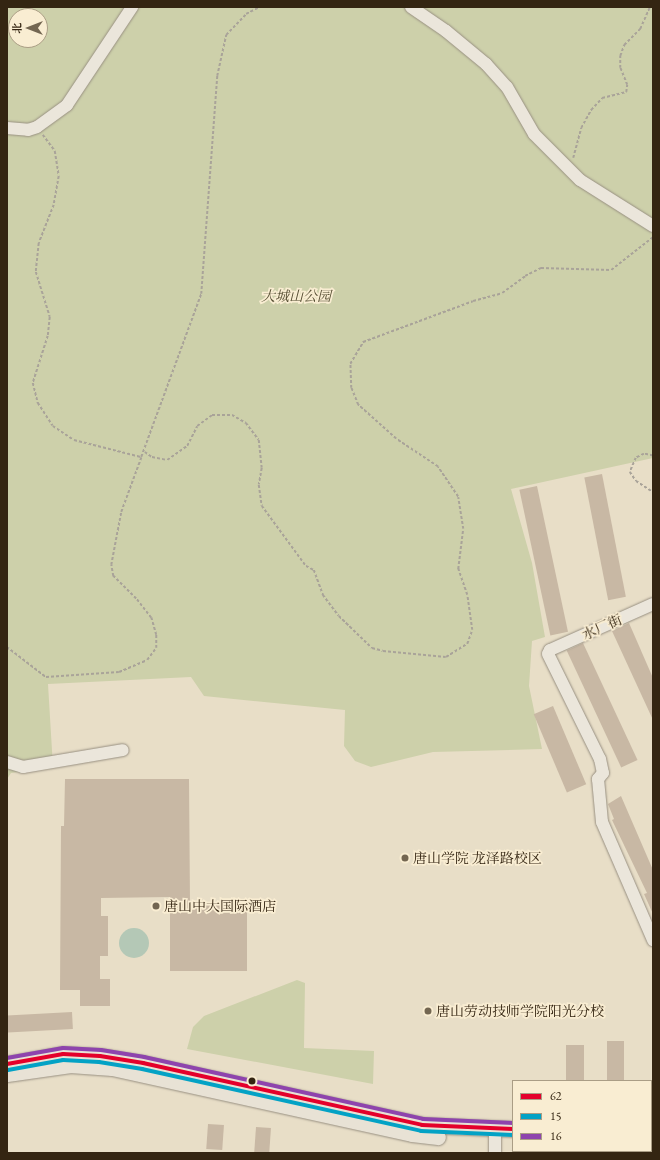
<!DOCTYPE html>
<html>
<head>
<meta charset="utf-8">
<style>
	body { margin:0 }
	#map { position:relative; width:660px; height:1160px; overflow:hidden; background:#e8dec7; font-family:"EB Garamond","Noto Serif SC",serif }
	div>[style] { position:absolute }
	.green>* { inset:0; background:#cdd0aa }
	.water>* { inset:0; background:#b4c8b6 }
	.round { border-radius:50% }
	.building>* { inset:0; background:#c8b8a4; transform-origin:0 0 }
	.path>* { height:1.5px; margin-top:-0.75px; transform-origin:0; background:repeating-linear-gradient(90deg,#a9a399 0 3px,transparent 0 5px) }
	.roads { filter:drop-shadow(0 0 1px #989082) drop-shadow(0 0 1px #989082) }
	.minor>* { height:12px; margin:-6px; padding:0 6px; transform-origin:6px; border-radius:6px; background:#ebe6db }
	.major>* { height:15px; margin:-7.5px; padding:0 7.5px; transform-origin:7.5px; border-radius:7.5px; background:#e8e2d5 }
	.bus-1>* { height:4px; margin:-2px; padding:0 2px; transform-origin:2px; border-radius:2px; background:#e4002b }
	.bus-2>* { height:4px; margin:-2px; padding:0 2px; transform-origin:2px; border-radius:2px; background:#03a2c5 }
	.bus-3>* { height:4px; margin:-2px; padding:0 2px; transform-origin:2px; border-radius:2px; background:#8e44ad }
	.dots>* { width:11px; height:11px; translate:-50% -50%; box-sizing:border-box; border:2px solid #f9edd2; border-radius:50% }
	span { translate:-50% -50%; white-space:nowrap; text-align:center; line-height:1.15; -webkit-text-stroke:3.5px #f9edd2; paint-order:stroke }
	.park-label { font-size:14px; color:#554d32; font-style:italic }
	.street-label { font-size:14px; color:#342512 }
	.poi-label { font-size:14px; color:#342512 }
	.left { translate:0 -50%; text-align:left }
	.frame { position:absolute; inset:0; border:8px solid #342512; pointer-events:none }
	.legend { position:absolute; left:512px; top:1080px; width:140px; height:72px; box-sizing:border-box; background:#f9edd2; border:1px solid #aa9d85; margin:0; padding:5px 7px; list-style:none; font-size:12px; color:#342512 }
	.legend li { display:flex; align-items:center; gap:8px; height:20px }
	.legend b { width:20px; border:1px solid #aa9d85 }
	.north { position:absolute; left:8px; top:8px; width:40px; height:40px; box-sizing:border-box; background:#f9edd2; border:1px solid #aa9d85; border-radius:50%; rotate:270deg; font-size:11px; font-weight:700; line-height:16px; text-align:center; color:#342512 }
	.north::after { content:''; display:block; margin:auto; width:14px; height:18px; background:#736651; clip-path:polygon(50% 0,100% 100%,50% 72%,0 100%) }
</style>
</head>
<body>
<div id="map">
	<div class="green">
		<i style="clip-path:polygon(evenodd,7px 7px,653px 7px,653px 458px,511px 489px,532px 563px,545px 637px,532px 641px,529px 686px,542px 749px,433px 752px,371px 767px,355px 761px,344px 746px,345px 710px,204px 696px,191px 677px,48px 684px,53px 767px,11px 773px,7px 779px,7px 7px,16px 16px,40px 16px,40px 40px,16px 40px,16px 16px)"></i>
		<i style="clip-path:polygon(297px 980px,305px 983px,304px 1048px,374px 1051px,373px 1084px,187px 1049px,193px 1027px,204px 1016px)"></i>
	</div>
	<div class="water">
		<i class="round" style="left:119px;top:928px;width:30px;height:30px"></i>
	</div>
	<div class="building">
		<i style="left:602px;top:474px;width:125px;height:18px;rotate:79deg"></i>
		<i style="left:537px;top:486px;width:149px;height:18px;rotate:78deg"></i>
		<i style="clip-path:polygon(629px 623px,653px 678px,653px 720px,612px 631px)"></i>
		<i style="left:583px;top:643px;width:129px;height:18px;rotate:65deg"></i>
		<i style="left:553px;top:706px;width:85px;height:21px;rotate:67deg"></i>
		<i style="clip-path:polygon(65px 779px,189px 779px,190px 903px,247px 903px,247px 971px,170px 971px,170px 897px,101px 898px,101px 916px,108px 916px,108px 956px,100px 956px,100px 979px,110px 979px,110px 1006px,80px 1006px,80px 990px,60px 990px,61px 826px,64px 826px)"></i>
		<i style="clip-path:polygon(621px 796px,653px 870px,653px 914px,644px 894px,647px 893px,612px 820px,614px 819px,608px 804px)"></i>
		<i style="left:72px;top:1012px;width:17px;height:65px;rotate:87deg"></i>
		<i style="left:607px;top:1041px;width:17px;height:40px"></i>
		<i style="left:566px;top:1045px;width:18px;height:36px"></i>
		<i style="left:208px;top:1124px;width:16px;height:25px;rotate:4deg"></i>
		<i style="left:256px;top:1127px;width:15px;height:26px;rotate:4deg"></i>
	</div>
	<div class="path">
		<i style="left:43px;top:135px;width:20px;rotate:53deg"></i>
		<i style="left:55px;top:151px;width:25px;rotate:81deg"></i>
		<i style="left:59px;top:176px;width:29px;rotate:100deg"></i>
		<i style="left:54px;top:205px;width:41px;rotate:111.5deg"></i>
		<i style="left:39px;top:243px;width:29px;rotate:96deg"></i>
		<i style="left:36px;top:272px;width:47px;rotate:72.7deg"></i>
		<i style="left:50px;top:317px;width:19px;rotate:96deg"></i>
		<i style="left:48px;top:336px;width:49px;rotate:107.7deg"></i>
		<i style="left:33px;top:383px;width:21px;rotate:76deg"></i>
		<i style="left:38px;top:403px;width:27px;rotate:57deg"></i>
		<i style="left:53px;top:426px;width:25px;rotate:34deg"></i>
		<i style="left:74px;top:440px;width:69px;rotate:14.2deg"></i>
		<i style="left:141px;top:457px;width:174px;rotate:-69.8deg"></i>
		<i style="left:201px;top:294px;width:219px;rotate:-85.8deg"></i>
		<i style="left:217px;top:76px;width:42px;rotate:-77.6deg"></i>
		<i style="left:226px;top:35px;width:29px;rotate:-46deg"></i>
		<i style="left:246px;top:14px;width:16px;rotate:-27deg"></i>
		<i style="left:573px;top:158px;width:31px;rotate:-75deg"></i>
		<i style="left:581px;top:128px;width:21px;rotate:-61deg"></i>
		<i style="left:591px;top:110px;width:16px;rotate:-47deg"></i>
		<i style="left:602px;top:98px;width:25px;rotate:-14deg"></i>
		<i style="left:626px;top:92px;width:7px;rotate:-82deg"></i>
		<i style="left:627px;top:85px;width:18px;rotate:-112deg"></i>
		<i style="left:620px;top:68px;width:12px;rotate:-90deg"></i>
		<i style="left:620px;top:56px;width:12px;rotate:-70deg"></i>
		<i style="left:624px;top:45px;width:23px;rotate:-45deg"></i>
		<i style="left:640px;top:29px;width:24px;rotate:-66deg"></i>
		<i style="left:145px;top:452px;width:9px;rotate:36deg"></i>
		<i style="left:152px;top:457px;width:15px;rotate:11deg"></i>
		<i style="left:167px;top:460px;width:24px;rotate:-35deg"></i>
		<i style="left:187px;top:446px;width:22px;rotate:-63deg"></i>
		<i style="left:197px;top:426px;width:19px;rotate:-36deg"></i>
		<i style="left:212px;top:415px;width:20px"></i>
		<i style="left:232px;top:415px;width:16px;rotate:30deg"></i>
		<i style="left:246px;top:423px;width:21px;rotate:53deg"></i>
		<i style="left:259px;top:440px;width:28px;rotate:84deg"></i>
		<i style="left:262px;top:468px;width:17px;rotate:100deg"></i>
		<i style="left:259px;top:485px;width:21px;rotate:82deg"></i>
		<i style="left:262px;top:506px;width:74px;rotate:53.7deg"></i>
		<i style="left:306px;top:566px;width:9px;rotate:27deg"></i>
		<i style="left:314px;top:570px;width:27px;rotate:70deg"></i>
		<i style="left:323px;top:595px;width:26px;rotate:53deg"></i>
		<i style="left:339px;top:616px;width:46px;rotate:44.1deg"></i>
		<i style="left:372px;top:648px;width:11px;rotate:15deg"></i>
		<i style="left:383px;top:651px;width:63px;rotate:5.4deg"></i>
		<i style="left:446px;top:657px;width:25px;rotate:-32deg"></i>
		<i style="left:467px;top:644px;width:15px;rotate:-70deg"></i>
		<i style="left:472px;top:630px;width:35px;rotate:-98deg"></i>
		<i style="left:467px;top:595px;width:28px;rotate:-109deg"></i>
		<i style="left:458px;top:569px;width:40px;rotate:-82.9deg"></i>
		<i style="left:463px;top:529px;width:32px;rotate:-99deg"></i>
		<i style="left:458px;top:497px;width:36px;rotate:-124deg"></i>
		<i style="left:438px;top:467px;width:50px;rotate:-146.3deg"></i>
		<i style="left:396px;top:439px;width:51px;rotate:-138.2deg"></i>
		<i style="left:358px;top:405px;width:18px;rotate:-112deg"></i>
		<i style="left:351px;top:388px;width:24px;rotate:-92deg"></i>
		<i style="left:350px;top:364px;width:26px;rotate:-59deg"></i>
		<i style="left:363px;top:342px;width:117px;rotate:-20.4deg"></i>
		<i style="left:473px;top:301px;width:30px;rotate:-15deg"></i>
		<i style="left:502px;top:293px;width:29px;rotate:-36deg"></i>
		<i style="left:525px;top:276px;width:18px;rotate:-27deg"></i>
		<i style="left:541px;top:268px;width:70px;rotate:1.6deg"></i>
		<i style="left:611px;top:270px;width:53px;rotate:-38.2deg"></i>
		<i style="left:653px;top:456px;width:9px;rotate:-167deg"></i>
		<i style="left:644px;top:454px;width:9px;rotate:153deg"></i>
		<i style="left:636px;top:458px;width:15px;rotate:113deg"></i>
		<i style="left:630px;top:472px;width:11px;rotate:56deg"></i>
		<i style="left:636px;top:481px;width:20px;rotate:33deg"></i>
		<i style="left:7px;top:647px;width:49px;rotate:37.6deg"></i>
		<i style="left:46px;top:677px;width:73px;rotate:-3.9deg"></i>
		<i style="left:119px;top:672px;width:30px;rotate:-23deg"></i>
		<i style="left:147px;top:660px;width:15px;rotate:-53deg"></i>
		<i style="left:156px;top:648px;width:13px;rotate:-90deg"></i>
		<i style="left:156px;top:635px;width:18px;rotate:-106deg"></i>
		<i style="left:151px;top:618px;width:24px;rotate:-128deg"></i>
		<i style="left:136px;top:599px;width:33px;rotate:-135deg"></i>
		<i style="left:113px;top:576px;width:11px;rotate:-100deg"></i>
		<i style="left:111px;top:565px;width:54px;rotate:-79.3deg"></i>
		<i style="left:121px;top:512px;width:58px;rotate:-69.7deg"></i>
	</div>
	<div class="roads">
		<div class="minor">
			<i style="left:411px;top:7px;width:42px;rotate:34.4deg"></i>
			<i style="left:446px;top:31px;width:52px;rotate:39.5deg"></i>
			<i style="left:486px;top:64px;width:31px;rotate:48deg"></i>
			<i style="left:507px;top:87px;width:54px;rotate:60.1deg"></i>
			<i style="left:534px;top:134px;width:65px;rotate:45deg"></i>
			<i style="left:580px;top:180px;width:86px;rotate:32.2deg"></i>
			<i style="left:7px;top:128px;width:21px;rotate:5deg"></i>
			<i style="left:28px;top:130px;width:9px;rotate:-18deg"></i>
			<i style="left:37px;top:127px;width:37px;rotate:-36deg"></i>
			<i style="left:67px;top:105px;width:118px;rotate:-56.4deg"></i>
			<i style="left:653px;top:604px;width:113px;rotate:155.9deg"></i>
			<i style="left:550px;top:650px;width:4px;rotate:117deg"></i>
			<i style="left:548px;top:654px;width:117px;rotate:63.7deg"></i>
			<i style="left:600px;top:759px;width:14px;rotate:78deg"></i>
			<i style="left:603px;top:773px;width:8px;rotate:130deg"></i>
			<i style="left:598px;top:779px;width:43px;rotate:84.7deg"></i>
			<i style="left:602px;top:822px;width:129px;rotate:66.6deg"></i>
			<i style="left:7px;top:762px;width:17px;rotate:17deg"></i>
			<i style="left:23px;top:767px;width:101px;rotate:-9.6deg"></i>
			<i style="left:495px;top:1129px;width:24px;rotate:90deg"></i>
		</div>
		<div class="major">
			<i style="left:7px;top:1064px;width:57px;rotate:-10.1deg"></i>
			<i style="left:63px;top:1054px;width:37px;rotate:3deg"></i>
			<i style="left:100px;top:1056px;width:44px;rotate:9.2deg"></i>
			<i style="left:143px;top:1063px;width:286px;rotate:12.5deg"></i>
			<i style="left:422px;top:1125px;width:91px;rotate:2.5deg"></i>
			<i style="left:7px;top:1074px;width:64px;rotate:-8.1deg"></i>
			<i style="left:70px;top:1065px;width:42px;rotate:4.1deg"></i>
			<i style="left:112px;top:1068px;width:307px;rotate:12.4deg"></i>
			<i style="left:412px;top:1134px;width:26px;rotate:7deg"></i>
			<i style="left:651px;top:1128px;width:2px"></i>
			<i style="left:651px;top:1139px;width:2px"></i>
		</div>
	</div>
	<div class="bus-1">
		<i style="left:7px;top:1064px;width:57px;rotate:-10.1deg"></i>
		<i style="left:63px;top:1054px;width:37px;rotate:3deg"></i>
		<i style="left:100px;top:1056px;width:44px;rotate:9.2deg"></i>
		<i style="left:143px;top:1063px;width:286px;rotate:12.5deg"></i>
		<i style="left:422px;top:1125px;width:91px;rotate:2.5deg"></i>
	</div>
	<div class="bus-2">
		<i style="left:8px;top:1070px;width:56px;rotate:-10.3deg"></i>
		<i style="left:63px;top:1060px;width:36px;rotate:3deg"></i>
		<i style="left:99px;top:1062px;width:44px;rotate:9.2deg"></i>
		<i style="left:142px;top:1069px;width:286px;rotate:12.5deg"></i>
		<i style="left:421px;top:1131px;width:92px;rotate:2.5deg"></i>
	</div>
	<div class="bus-3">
		<i style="left:7px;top:1058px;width:57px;rotate:-10.1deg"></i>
		<i style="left:63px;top:1048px;width:38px;rotate:3deg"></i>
		<i style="left:101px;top:1050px;width:44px;rotate:9.2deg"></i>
		<i style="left:144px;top:1057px;width:286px;rotate:12.5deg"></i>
		<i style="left:423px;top:1119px;width:90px;rotate:2.5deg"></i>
	</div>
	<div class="dots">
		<i style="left:405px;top:858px;background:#736651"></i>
		<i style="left:156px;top:906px;background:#736651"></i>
		<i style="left:428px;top:1011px;background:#736651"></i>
		<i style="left:252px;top:1081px;background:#342512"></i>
	</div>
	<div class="park-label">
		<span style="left:296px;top:296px">大城山公园</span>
	</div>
	<div class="street-label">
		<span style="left:602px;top:627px;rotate:-24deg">水厂街</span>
	</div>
	<div class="poi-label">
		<span class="left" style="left:413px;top:858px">唐山学院 龙泽路校区</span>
		<span class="left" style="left:164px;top:906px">唐山中大国际酒店</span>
		<span class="left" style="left:436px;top:1011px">唐山劳动技师学院阳光分校</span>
	</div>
	<div class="frame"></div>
	<ul class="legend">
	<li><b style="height:5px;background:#e4002b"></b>62</li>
	<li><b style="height:5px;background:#03a2c5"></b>15</li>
	<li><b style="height:5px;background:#8e44ad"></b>16</li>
	</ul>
	<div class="north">北</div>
</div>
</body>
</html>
